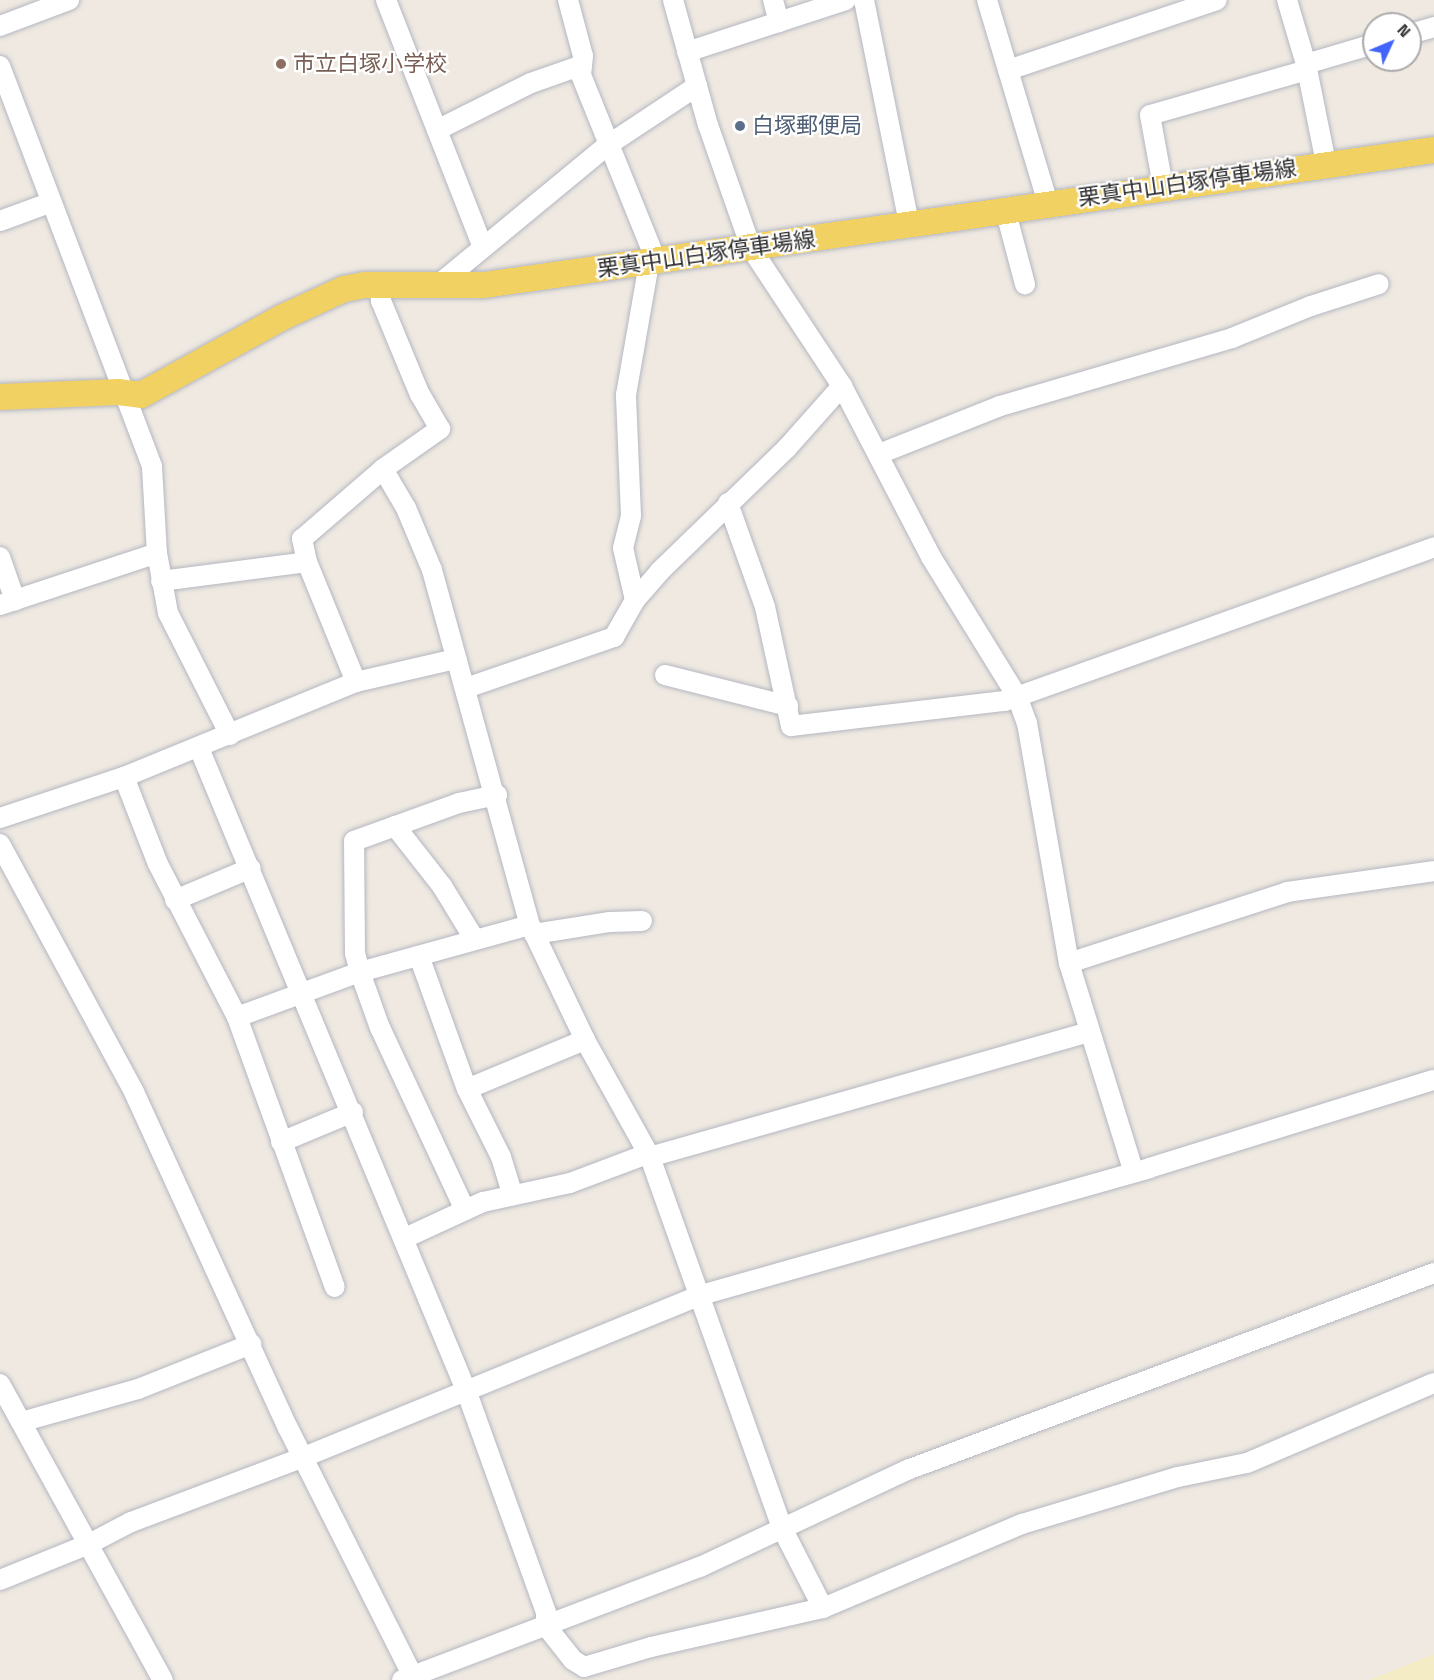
<!DOCTYPE html>
<html>
<head>
<meta charset="utf-8">
<style>
	body { margin:0 }
	#map { position:relative; width:1434px; height:1680px; overflow:hidden; background:#efe9e1; font-family:"Space Grotesk","Noto Sans JP",sans-serif }
	div>[style] { position:absolute }
	.sand>* { inset:0; background:#f3ecc5 }
	.roads { filter:drop-shadow(0 0 2px #b4b7c1) drop-shadow(0 0 2px #b4b7c1) }
	.minor>* { height:20px; margin:-10px; padding:0 10px; transform-origin:10px; border-radius:10px; background:#fff }
	.major>* { height:26px; margin:-13px; padding:0 13px; transform-origin:13px; border-radius:13px; background:#f2d163 }
	.dots>* { width:16px; height:16px; translate:-50% -50%; box-sizing:border-box; border:3px solid #fff; border-radius:50% }
	span { translate:-50% -50%; white-space:nowrap; text-align:center; line-height:1.15; -webkit-text-stroke:4.5px #fff; paint-order:stroke }
	.education-label { font-size:22px; color:#785e54 }
	.left { translate:0 -50%; text-align:left }
	.service-label { font-size:22px; color:#4e5e75 }
	.street-label { font-size:22px; color:#2e2e2e }
	.north { position:absolute; left:1362px; top:12px; width:60px; height:60px; box-sizing:border-box; background:#fff; border:2px solid #ababab; border-radius:50%; rotate:46deg; font-size:16px; font-weight:700; line-height:24px; text-align:center; color:#2e2e2e }
	.north::after { content:''; display:block; margin:auto; width:21px; height:27px; background:#4264fb; clip-path:polygon(50% 0,100% 100%,50% 72%,0 100%) }
</style>
</head>
<body>
<div id="map">
	<div class="sand">
		<i style="clip-path:polygon(1434px 1654px,1434px 1680px,1369px 1680px)"></i>
	</div>
	<div class="roads">
		<div class="minor">
			<i style="left:386px;top:0;width:266px;rotate:68.6deg"></i>
			<i style="left:568px;top:0;width:58px;rotate:75deg"></i>
			<i style="left:583px;top:56px;width:19px;rotate:96deg"></i>
			<i style="left:581px;top:75px;width:201px;rotate:68deg"></i>
			<i style="left:673px;top:0;width:130px;rotate:74.4deg"></i>
			<i style="left:708px;top:125px;width:130px;rotate:70.7deg"></i>
			<i style="left:751px;top:248px;width:165px;rotate:56.6deg"></i>
			<i style="left:842px;top:386px;width:193px;rotate:62.5deg"></i>
			<i style="left:931px;top:557px;width:163px;rotate:58.3deg"></i>
			<i style="left:1017px;top:696px;width:29px;rotate:70deg"></i>
			<i style="left:1027px;top:723px;width:244px;rotate:80.1deg"></i>
			<i style="left:1069px;top:963px;width:217px;rotate:72.8deg"></i>
			<i style="left:773px;top:0;width:23px;rotate:75deg"></i>
			<i style="left:864px;top:0;width:228px;rotate:78.6deg"></i>
			<i style="left:987px;top:0;width:212px;rotate:73.3deg"></i>
			<i style="left:1287px;top:0;width:67px;rotate:73.5deg"></i>
			<i style="left:1306px;top:64px;width:101px;rotate:78.6deg"></i>
			<i style="left:0;top:26px;width:74px;rotate:-20.6deg"></i>
			<i style="left:1410px;top:34px;width:25px;rotate:-16deg"></i>
			<i style="left:687px;top:52px;width:167px;rotate:-18.1deg"></i>
			<i style="left:1306px;top:64px;width:71px;rotate:-16.4deg"></i>
			<i style="left:0;top:66px;width:429px;rotate:69.2deg"></i>
			<i style="left:152px;top:467px;width:86px;rotate:86.7deg"></i>
			<i style="left:157px;top:553px;width:61px;rotate:79.6deg"></i>
			<i style="left:168px;top:613px;width:137px;rotate:63.1deg"></i>
			<i style="left:1008px;top:70px;width:220px;rotate:-18.5deg"></i>
			<i style="left:437px;top:130px;width:105px;rotate:-26.6deg"></i>
			<i style="left:531px;top:83px;width:54px;rotate:-19.4deg"></i>
			<i style="left:1163px;top:186px;width:72px;rotate:-100.4deg"></i>
			<i style="left:1150px;top:115px;width:163px;rotate:-16deg"></i>
			<i style="left:1005px;top:209px;width:78px;rotate:75.1deg"></i>
			<i style="left:0;top:221px;width:55px;rotate:-20.1deg"></i>
			<i style="left:438px;top:285px;width:220px;rotate:-39.5deg"></i>
			<i style="left:608px;top:145px;width:107px;rotate:-33.5deg"></i>
			<i style="left:879px;top:454px;width:130px;rotate:-21.6deg"></i>
			<i style="left:1000px;top:406px;width:242px;rotate:-16.3deg"></i>
			<i style="left:1232px;top:338px;width:85px;rotate:-22.1deg"></i>
			<i style="left:1311px;top:306px;width:71px;rotate:-17.9deg"></i>
			<i style="left:383px;top:469px;width:45px;rotate:59.5deg"></i>
			<i style="left:406px;top:508px;width:67px;rotate:67.2deg"></i>
			<i style="left:432px;top:570px;width:368px;rotate:74.6deg"></i>
			<i style="left:530px;top:925px;width:127px;rotate:64.4deg"></i>
			<i style="left:585px;top:1040px;width:134px;rotate:60.9deg"></i>
			<i style="left:650px;top:1157px;width:394px;rotate:70.4deg"></i>
			<i style="left:782px;top:1528px;width:90px;rotate:62.9deg"></i>
			<i style="left:728px;top:503px;width:110px;rotate:70.4deg"></i>
			<i style="left:765px;top:607px;width:122px;rotate:77.7deg"></i>
			<i style="left:791px;top:726px;width:215px;rotate:-6.7deg"></i>
			<i style="left:1005px;top:701px;width:456px;rotate:-19.7deg"></i>
			<i style="left:0;top:557px;width:46px;rotate:70.8deg"></i>
			<i style="left:161px;top:581px;width:147px;rotate:-7.4deg"></i>
			<i style="left:635px;top:600px;width:53px;rotate:-103deg"></i>
			<i style="left:623px;top:548px;width:33px;rotate:-76deg"></i>
			<i style="left:631px;top:516px;width:121px;rotate:-92.4deg"></i>
			<i style="left:626px;top:395px;width:134px;rotate:-80.1deg"></i>
			<i style="left:0;top:605px;width:165px;rotate:-18.3deg"></i>
			<i style="left:665px;top:675px;width:127px;rotate:14.1deg"></i>
			<i style="left:356px;top:682px;width:130px;rotate:-112.2deg"></i>
			<i style="left:307px;top:562px;width:24px;rotate:-102deg"></i>
			<i style="left:302px;top:539px;width:107px;rotate:-40.8deg"></i>
			<i style="left:383px;top:469px;width:70px;rotate:-35.1deg"></i>
			<i style="left:440px;top:429px;width:39px;rotate:-120deg"></i>
			<i style="left:420px;top:395px;width:102px;rotate:-112.5deg"></i>
			<i style="left:381px;top:301px;width:13px;rotate:-94deg"></i>
			<i style="left:466px;top:688px;width:157px;rotate:-19deg"></i>
			<i style="left:614px;top:637px;width:43px;rotate:-60.4deg"></i>
			<i style="left:635px;top:600px;width:38px;rotate:-49deg"></i>
			<i style="left:660px;top:571px;width:177px;rotate:-44.1deg"></i>
			<i style="left:787px;top:448px;width:83px;rotate:-48.4deg"></i>
			<i style="left:199px;top:748px;width:695px;rotate:67.42deg"></i>
			<i style="left:466px;top:1390px;width:236px;rotate:70.2deg"></i>
			<i style="left:546px;top:1612px;width:14px;rotate:90deg"></i>
			<i style="left:546px;top:1626px;width:43px;rotate:51.5deg"></i>
			<i style="left:573px;top:1660px;width:13px;rotate:32deg"></i>
			<i style="left:584px;top:1667px;width:70px;rotate:-16.6deg"></i>
			<i style="left:651px;top:1647px;width:176px;rotate:-12.8deg"></i>
			<i style="left:823px;top:1608px;width:216px;rotate:-22.9deg"></i>
			<i style="left:1022px;top:1524px;width:163px;rotate:-16.8deg"></i>
			<i style="left:1178px;top:1477px;width:70px;rotate:-11.5deg"></i>
			<i style="left:1247px;top:1463px;width:203px;rotate:-23.2deg"></i>
			<i style="left:124px;top:777px;width:93px;rotate:68.7deg"></i>
			<i style="left:158px;top:864px;width:172px;rotate:62.7deg"></i>
			<i style="left:237px;top:1017px;width:287px;rotate:70.1deg"></i>
			<i style="left:0;top:818px;width:131px;rotate:-18.3deg"></i>
			<i style="left:124px;top:777px;width:251px;rotate:-22.3deg"></i>
			<i style="left:356px;top:682px;width:103px;rotate:-13deg"></i>
			<i style="left:395px;top:826px;width:76px;rotate:51.9deg"></i>
			<i style="left:442px;top:886px;width:63px;rotate:58.6deg"></i>
			<i style="left:0;top:844px;width:282px;rotate:61.6deg"></i>
			<i style="left:134px;top:1092px;width:370px;rotate:65.4deg"></i>
			<i style="left:288px;top:1428px;width:278px;rotate:63.3deg"></i>
			<i style="left:175px;top:900px;width:82px;rotate:-22.8deg"></i>
			<i style="left:534px;top:934px;width:77px;rotate:-9deg"></i>
			<i style="left:610px;top:922px;width:32px;rotate:-2deg"></i>
			<i style="left:419px;top:956px;width:141px;rotate:70.2deg"></i>
			<i style="left:467px;top:1089px;width:76px;rotate:63.4deg"></i>
			<i style="left:501px;top:1157px;width:39px;rotate:73deg"></i>
			<i style="left:1069px;top:963px;width:229px;rotate:-18deg"></i>
			<i style="left:1287px;top:892px;width:148px;rotate:-8.1deg"></i>
			<i style="left:237px;top:1017px;width:131px;rotate:-20.1deg"></i>
			<i style="left:360px;top:972px;width:20px;rotate:-105deg"></i>
			<i style="left:355px;top:953px;width:112px;rotate:-90.5deg"></i>
			<i style="left:354px;top:841px;width:112px;rotate:-19.9deg"></i>
			<i style="left:459px;top:803px;width:39px;rotate:-12deg"></i>
			<i style="left:467px;top:1089px;width:128px;rotate:-22.6deg"></i>
			<i style="left:281px;top:1142px;width:78px;rotate:-22.6deg"></i>
			<i style="left:650px;top:1157px;width:457px;rotate:-15.9deg"></i>
			<i style="left:465px;top:1210px;width:201px;rotate:-115deg"></i>
			<i style="left:380px;top:1028px;width:59px;rotate:-109.7deg"></i>
			<i style="left:360px;top:972px;width:176px;rotate:-15.5deg"></i>
			<i style="left:405px;top:1238px;width:86px;rotate:-24.8deg"></i>
			<i style="left:483px;top:1202px;width:89px;rotate:-12.3deg"></i>
			<i style="left:570px;top:1183px;width:82px;rotate:-20.6deg"></i>
			<i style="left:0;top:1384px;width:338px;rotate:61.2deg"></i>
			<i style="left:21px;top:1422px;width:122px;rotate:-15.8deg"></i>
			<i style="left:138px;top:1389px;width:122px;rotate:-21.7deg"></i>
			<i style="left:0;top:1580px;width:96px;rotate:-22deg"></i>
			<i style="left:89px;top:1544px;width:47px;rotate:-27.6deg"></i>
			<i style="left:131px;top:1522px;width:185px;rotate:-20.6deg"></i>
			<i style="left:304px;top:1457px;width:426px;rotate:-22.2deg"></i>
			<i style="left:698px;top:1296px;width:469px;rotate:-15.8deg"></i>
			<i style="left:1149px;top:1168px;width:298px;rotate:-17.2deg"></i>
			<i style="left:402px;top:1680px;width:319px;rotate:-20.8deg"></i>
			<i style="left:700px;top:1567px;width:229px;rotate:-25.1deg"></i>
			<i style="left:907px;top:1470px;width:563px;rotate:-20.5deg"></i>
		</div>
		<div class="major">
			<i style="left:0;top:397px;width:118px;rotate:-2.4deg"></i>
			<i style="left:118px;top:392px;width:23px;rotate:7deg"></i>
			<i style="left:141px;top:395px;width:162px;rotate:-28.8deg"></i>
			<i style="left:283px;top:317px;width:67px;rotate:-24.7deg"></i>
			<i style="left:344px;top:289px;width:21px;rotate:-11deg"></i>
			<i style="left:365px;top:285px;width:119px"></i>
			<i style="left:484px;top:285px;width:960px;rotate:-8.09deg"></i>
		</div>
	</div>
	<div class="dots">
		<i style="left:281px;top:64px;background:#8d6e63"></i>
		<i style="left:740px;top:126px;background:#5c6f8a"></i>
	</div>
	<div class="education-label">
		<span class="left" style="left:293px;top:64px">市立白塚小学校</span>
	</div>
	<div class="service-label">
		<span class="left" style="left:752px;top:126px">白塚郵便局</span>
	</div>
	<div class="street-label">
		<span style="left:1187px;top:183px;rotate:-8deg">栗真中山白塚停車場線</span>
		<span style="left:706px;top:254px;rotate:-8deg">栗真中山白塚停車場線</span>
	</div>
	<div class="north">N</div>
</div>
</body>
</html>
